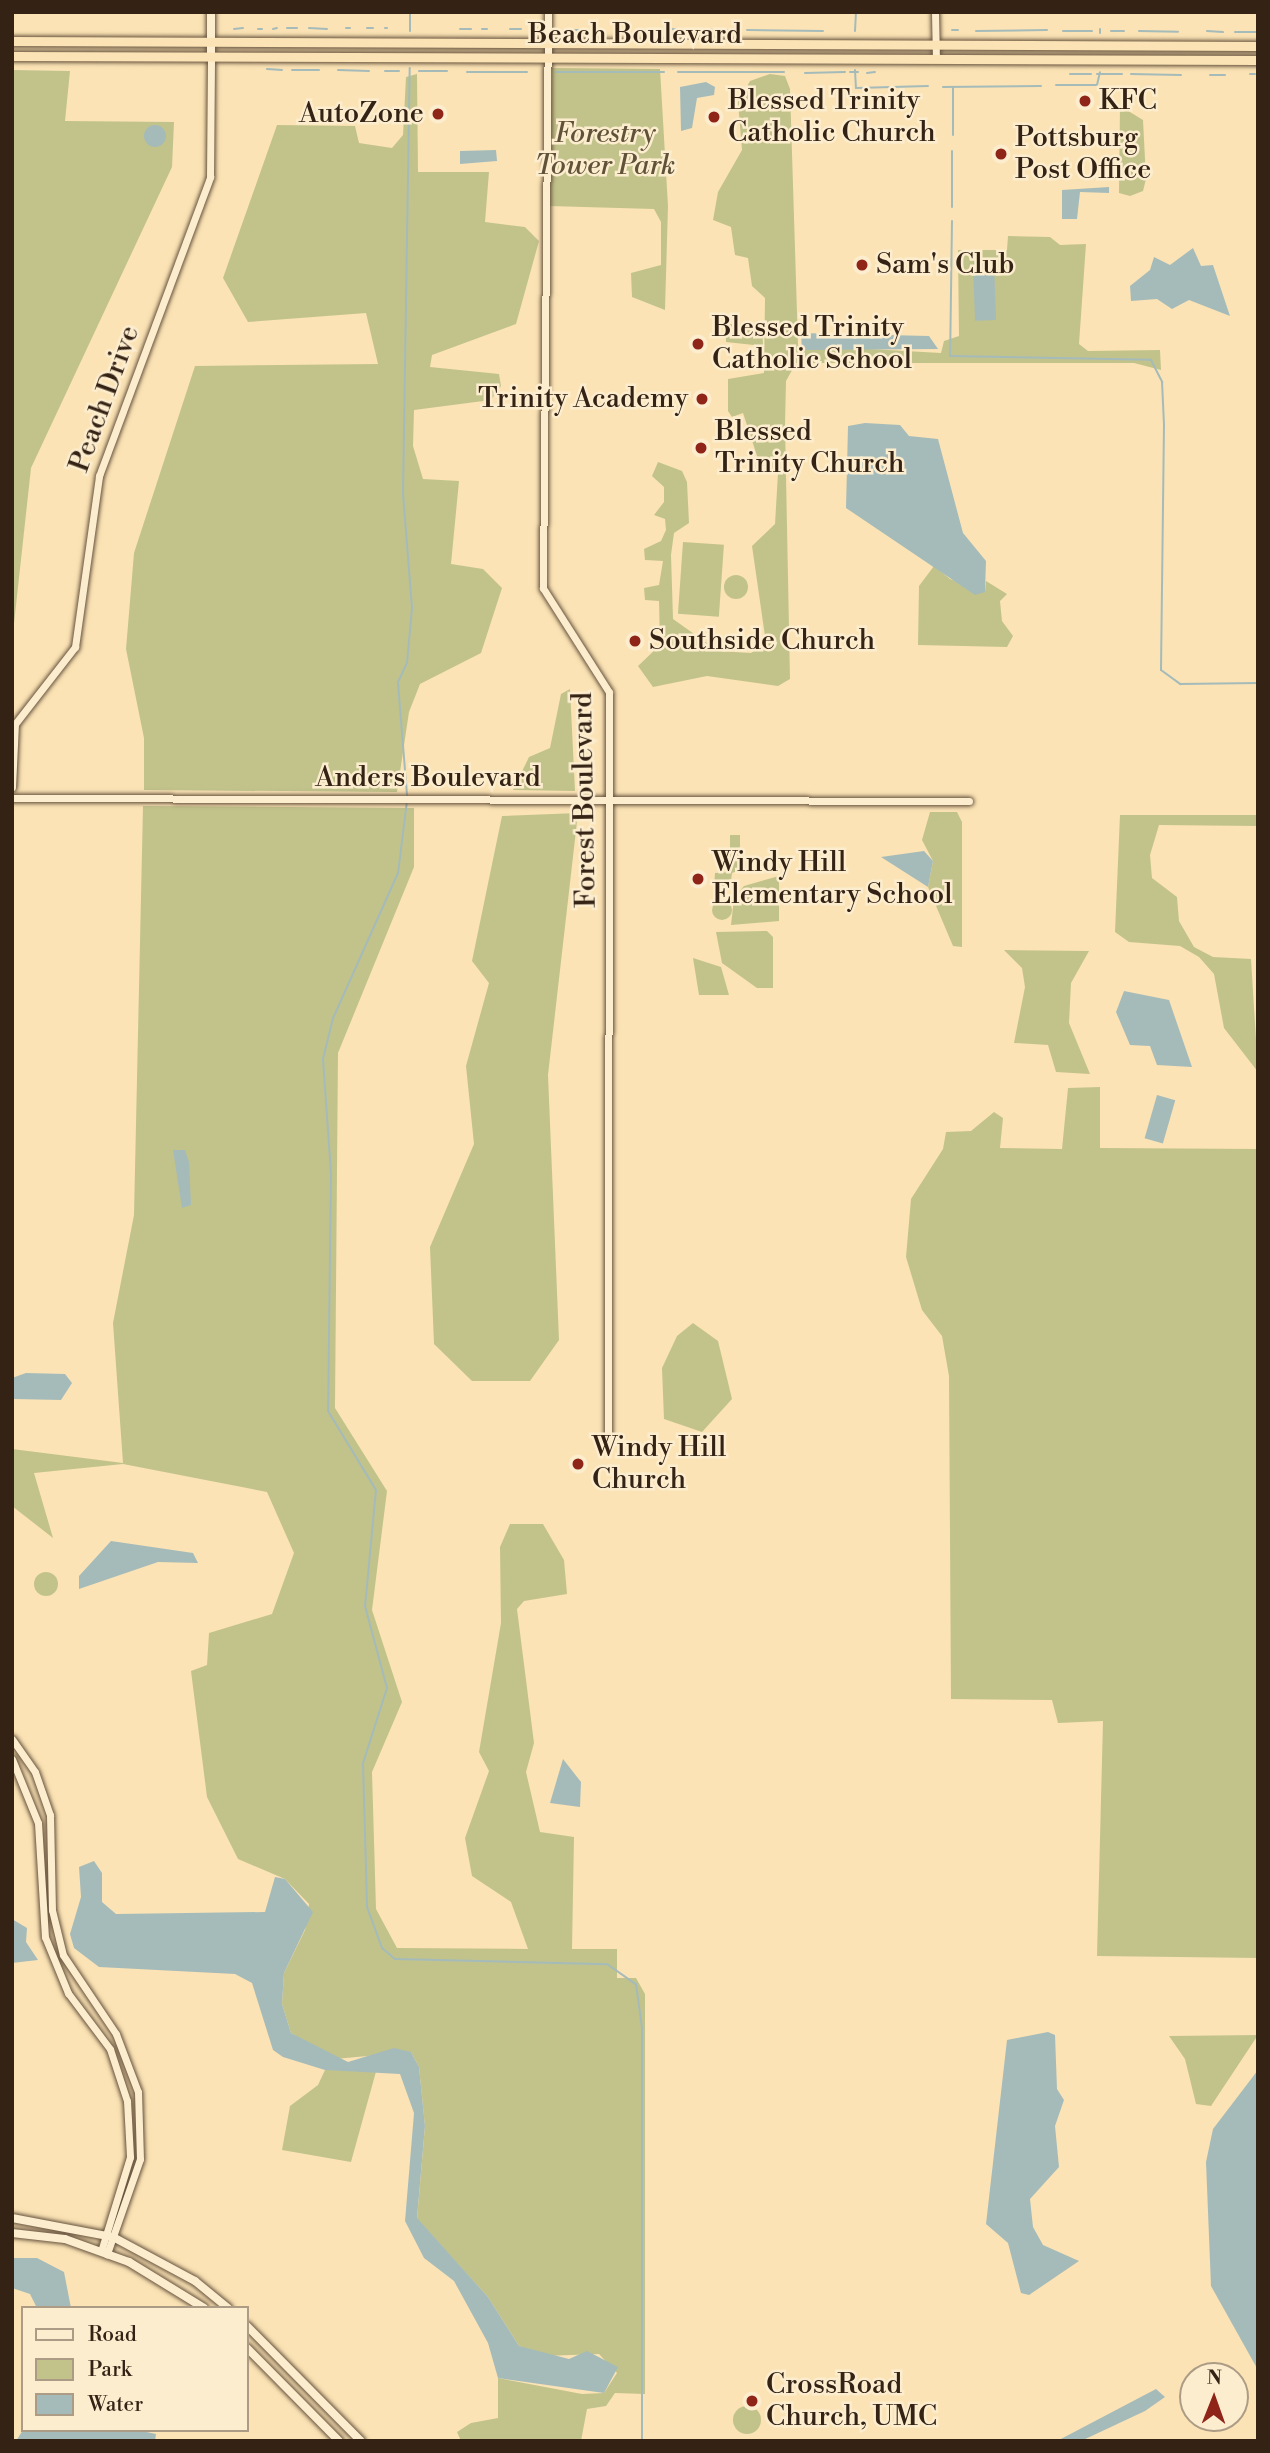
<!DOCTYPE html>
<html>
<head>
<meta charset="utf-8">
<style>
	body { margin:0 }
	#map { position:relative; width:1270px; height:2453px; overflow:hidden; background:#fbe3b5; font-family:"Libre Bodoni",serif }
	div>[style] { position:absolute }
	.green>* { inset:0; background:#c2c38b; transform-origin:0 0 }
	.round { border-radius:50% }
	.water>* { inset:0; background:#a5bbba; transform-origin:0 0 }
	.stream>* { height:2px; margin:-1px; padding:0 1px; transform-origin:1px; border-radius:1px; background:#a5bbba }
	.roads { filter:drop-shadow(0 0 2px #66523d) drop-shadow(0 0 2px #66523d) }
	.tertiary>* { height:7px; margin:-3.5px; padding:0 3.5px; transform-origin:3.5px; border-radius:3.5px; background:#fcedcf }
	.secondary>* { height:8px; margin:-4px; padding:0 4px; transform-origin:4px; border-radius:4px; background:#fcedcf }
	.trunk>* { height:9px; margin:-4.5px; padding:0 4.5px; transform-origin:4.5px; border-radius:4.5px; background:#fbe3b5 }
	.dots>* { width:19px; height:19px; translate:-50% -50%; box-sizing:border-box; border:4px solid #fcedcf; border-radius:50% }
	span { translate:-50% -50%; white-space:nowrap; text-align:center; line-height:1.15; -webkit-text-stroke:5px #fcedcf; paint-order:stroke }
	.street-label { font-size:28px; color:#342215 }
	.poi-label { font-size:28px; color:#342215 }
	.left { translate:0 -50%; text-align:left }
	.right { translate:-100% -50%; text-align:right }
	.park-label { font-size:28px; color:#5f5238; font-style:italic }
	.frame { position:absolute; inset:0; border:14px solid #342215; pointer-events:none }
	.legend { position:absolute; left:21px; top:2306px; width:228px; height:126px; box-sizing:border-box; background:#fcedcf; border:2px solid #ac9c85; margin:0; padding:9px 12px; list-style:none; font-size:21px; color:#342215 }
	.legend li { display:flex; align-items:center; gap:14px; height:35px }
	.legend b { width:35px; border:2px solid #ac9c85 }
	.north { position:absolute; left:1179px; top:2362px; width:70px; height:70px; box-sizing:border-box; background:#fcedcf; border:2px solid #ac9c85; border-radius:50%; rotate:1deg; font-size:19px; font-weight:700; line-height:28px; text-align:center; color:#342215 }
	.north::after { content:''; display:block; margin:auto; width:24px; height:32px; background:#8f2418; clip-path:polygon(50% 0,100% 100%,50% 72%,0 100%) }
</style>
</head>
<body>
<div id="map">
	<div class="green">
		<i style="clip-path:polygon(552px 68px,660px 69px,668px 206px,665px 310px,632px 297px,631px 273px,661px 265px,661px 222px,654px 209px,549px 206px)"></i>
		<i style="clip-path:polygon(12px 70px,70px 71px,65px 121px,174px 122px,172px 167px,31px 468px,12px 642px)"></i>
		<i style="clip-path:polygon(417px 74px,418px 172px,489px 172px,485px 222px,525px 227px,539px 241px,516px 324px,432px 355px,430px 367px,499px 374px,501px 386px,491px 400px,414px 410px,413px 446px,423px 479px,459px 481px,451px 564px,483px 569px,502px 588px,481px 653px,420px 684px,409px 712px,397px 792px,144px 790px,144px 738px,126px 649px,134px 553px,195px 366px,378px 364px,366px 313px,248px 322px,223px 278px,277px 125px,355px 126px,359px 143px,392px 148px,403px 135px,406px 77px)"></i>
		<i style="clip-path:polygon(770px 74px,785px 76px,790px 89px,798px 345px,941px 353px,944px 341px,959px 336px,958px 250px,1007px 250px,1008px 236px,1050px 237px,1060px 245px,1086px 244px,1079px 344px,1088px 351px,1160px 350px,1161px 370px,1134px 363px,796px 363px,786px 381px,785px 425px,790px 679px,778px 686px,707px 676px,653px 687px,638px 666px,660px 645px,659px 601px,645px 600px,644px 588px,659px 585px,663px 561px,645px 560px,644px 549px,661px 541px,666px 530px,665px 519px,654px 515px,664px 502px,664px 487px,652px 476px,658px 462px,682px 471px,687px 482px,689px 523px,674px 533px,671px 555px,673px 619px,718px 651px,751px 653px,766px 643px,752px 546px,775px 524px,778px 473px,761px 468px,743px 413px,732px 417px,728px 411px,728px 379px,764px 373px,765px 298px,752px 286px,748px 258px,735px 255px,731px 227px,713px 220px,718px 192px,742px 150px,738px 102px,750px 81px)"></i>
		<i style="clip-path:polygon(1120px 106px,1143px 120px,1146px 179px,1143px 191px,1130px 196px,1119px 193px)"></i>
		<i style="clip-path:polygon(726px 324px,762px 324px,763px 346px,726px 342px)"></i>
		<i style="left:683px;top:542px;width:41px;height:72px;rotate:4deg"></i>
		<i style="clip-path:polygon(934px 566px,950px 579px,985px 592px,986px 581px,1007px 594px,1000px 601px,1002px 621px,1013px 636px,1007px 647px,918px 645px,919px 586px)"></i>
		<i class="round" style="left:724px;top:575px;width:24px;height:24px"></i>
		<i style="clip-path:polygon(570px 689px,575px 791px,513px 790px,529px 757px,550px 748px,561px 694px)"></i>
		<i style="clip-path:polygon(143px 806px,414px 808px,414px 867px,338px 1053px,335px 1408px,387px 1491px,372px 1610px,402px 1702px,372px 1772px,376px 1909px,397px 1948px,528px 1949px,511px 1902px,472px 1876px,465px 1838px,489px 1771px,479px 1752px,501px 1623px,500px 1547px,510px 1524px,543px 1524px,564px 1560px,567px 1594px,524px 1601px,517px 1609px,534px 1743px,526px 1772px,540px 1832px,574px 1837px,572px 1949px,617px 1949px,617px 1978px,636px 1978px,645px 1994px,645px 2394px,615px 2393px,606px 2406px,587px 2409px,581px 2441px,461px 2441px,457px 2432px,471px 2423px,498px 2418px,498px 2378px,582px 2394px,604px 2393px,617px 2373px,599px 2354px,543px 2356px,519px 2346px,488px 2297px,417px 2219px,425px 2126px,419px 2067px,411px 2052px,335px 2059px,291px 2033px,282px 2004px,284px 1973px,305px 1930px,309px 1904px,285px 1879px,238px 1859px,207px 1797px,191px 1671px,207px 1665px,209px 1633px,272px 1614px,294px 1553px,267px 1492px,123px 1464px,34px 1473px,53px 1538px,12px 1506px,12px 1449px,123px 1463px,113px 1323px,134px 1215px)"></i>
		<i style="clip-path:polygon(930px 812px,957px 812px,962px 822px,962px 947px,953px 946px,928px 887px,933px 861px,922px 840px)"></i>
		<i style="clip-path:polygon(578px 813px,548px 1075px,559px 1340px,530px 1381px,472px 1381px,434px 1344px,430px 1247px,474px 1144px,466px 1066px,489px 983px,472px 961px,502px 816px)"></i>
		<i style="clip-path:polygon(1120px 815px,1258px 815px,1258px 826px,1159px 825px,1150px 855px,1152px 878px,1177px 897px,1179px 921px,1194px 947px,1213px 957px,1251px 959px,1258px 1072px,1224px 1028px,1214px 974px,1199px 957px,1180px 946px,1129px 942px,1115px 932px)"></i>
		<i style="clip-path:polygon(730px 835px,740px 835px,740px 870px,732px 873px,730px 888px,714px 888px,715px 873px,730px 872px)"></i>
		<i style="clip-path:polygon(779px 876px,779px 921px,731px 925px,734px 898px,744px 886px)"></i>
		<i class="round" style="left:712px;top:900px;width:20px;height:20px"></i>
		<i style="clip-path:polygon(767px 931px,773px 937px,773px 988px,757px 988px,722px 963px,716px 932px)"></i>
		<i style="clip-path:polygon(1004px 950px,1089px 951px,1071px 983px,1069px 1023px,1090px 1074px,1056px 1072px,1048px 1045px,1014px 1043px,1025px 987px,1022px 968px)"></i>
		<i style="clip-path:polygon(693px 958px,721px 967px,729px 995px,699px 995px)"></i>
		<i style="clip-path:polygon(1100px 1087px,1100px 1148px,1258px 1149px,1258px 1958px,1097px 1956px,1103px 1721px,1058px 1723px,1052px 1700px,951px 1699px,949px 1376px,942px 1336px,922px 1310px,906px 1257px,911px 1199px,943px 1149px,946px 1132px,971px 1131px,994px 1112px,1003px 1118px,1000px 1148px,1062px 1149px,1068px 1088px)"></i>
		<i style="clip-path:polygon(693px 1323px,718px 1341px,732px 1399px,702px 1432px,664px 1419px,662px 1368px,677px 1336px)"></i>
		<i class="round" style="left:34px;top:1572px;width:24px;height:24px"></i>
		<i style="clip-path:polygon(1258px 2035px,1211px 2106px,1196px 2104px,1185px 2059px,1169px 2036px)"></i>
		<i style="clip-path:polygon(377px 2068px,351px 2162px,282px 2150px,290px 2106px,318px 2085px,325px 2070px)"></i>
		<i class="round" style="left:733px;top:2406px;width:28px;height:28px"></i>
	</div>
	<div class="water">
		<i style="clip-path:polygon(706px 82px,715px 87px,714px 95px,697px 98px,692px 128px,681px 131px,680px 87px)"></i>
		<i class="round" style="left:144px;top:125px;width:22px;height:22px"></i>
		<i style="clip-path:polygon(460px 151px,496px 150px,497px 161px,460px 164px)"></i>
		<i style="clip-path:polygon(1109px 187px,1109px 193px,1080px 192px,1077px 219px,1062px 219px,1062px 190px)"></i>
		<i style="clip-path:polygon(1193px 248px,1201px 266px,1213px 265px,1230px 316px,1189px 300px,1172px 309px,1157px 299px,1131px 301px,1130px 286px,1150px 270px,1154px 257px,1170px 265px)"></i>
		<i style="left:994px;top:262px;width:58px;height:21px;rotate:88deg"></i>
		<i style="clip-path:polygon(801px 333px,929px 336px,938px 349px,802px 350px)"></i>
		<i style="clip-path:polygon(865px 423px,900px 425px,909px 436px,938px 439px,963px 533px,986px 561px,985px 592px,975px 595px,846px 508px,848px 426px)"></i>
		<i style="clip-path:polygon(924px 851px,933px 861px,928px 887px,881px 857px)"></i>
		<i style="clip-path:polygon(1124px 991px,1169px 1000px,1192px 1067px,1157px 1065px,1150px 1046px,1130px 1045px,1116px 1012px)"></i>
		<i style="left:1157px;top:1095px;width:19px;height:45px;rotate:16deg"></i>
		<i style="clip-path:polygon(173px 1150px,185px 1150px,189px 1162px,191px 1205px,182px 1208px)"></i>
		<i style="clip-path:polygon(26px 1373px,65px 1374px,72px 1383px,61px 1400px,14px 1399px,12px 1378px)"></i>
		<i style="clip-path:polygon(111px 1541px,193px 1553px,198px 1563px,158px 1562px,79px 1589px,79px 1576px)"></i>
		<i style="clip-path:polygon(563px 1759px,581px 1782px,580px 1807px,550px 1803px)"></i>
		<i style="clip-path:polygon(94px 1861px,102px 1873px,102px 1902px,116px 1914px,265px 1912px,275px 1877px,285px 1879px,313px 1912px,284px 1973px,282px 2004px,291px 2033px,348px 2062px,394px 2048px,411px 2052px,419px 2067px,425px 2126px,417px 2218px,488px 2297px,519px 2346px,569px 2359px,587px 2351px,618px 2367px,604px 2393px,498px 2378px,488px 2343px,454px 2281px,424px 2258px,405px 2221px,414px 2113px,400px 2074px,325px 2070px,283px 2057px,273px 2050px,252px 1983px,235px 1974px,99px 1967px,74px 1948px,70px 1934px,81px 1897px,79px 1867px)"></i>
		<i style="clip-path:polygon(12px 1919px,27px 1928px,26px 1942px,38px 1960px,12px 1963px)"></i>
		<i style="clip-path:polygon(1048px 2032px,1055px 2035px,1057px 2089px,1064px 2100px,1055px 2126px,1059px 2167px,1030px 2199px,1033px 2227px,1043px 2245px,1079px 2261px,1029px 2295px,1021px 2293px,1008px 2243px,986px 2224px,1007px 2040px)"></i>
		<i style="clip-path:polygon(1258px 2070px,1258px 2370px,1211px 2286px,1206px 2162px,1213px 2129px)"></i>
		<i style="clip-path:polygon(12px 2258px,37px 2258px,64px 2272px,71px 2308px,37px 2308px,30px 2294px,12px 2288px)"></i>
		<i style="clip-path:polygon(1156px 2389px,1165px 2397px,1145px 2411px,1081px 2441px,1057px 2441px)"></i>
		<i style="clip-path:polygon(23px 2430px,137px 2430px,156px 2434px,155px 2441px,16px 2441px)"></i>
	</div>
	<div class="stream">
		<i style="left:287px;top:28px;width:10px"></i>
		<i style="left:309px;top:28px;width:18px;rotate:3deg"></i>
		<i style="left:346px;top:28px;width:4px"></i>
		<i style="left:367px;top:28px;width:6px"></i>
		<i style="left:385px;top:28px;width:2px"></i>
		<i style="left:234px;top:29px;width:9px;rotate:-6deg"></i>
		<i style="left:258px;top:29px;width:4px"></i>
		<i style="left:273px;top:29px;width:4px;rotate:-14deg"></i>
		<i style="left:460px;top:29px;width:11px"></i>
		<i style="left:482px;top:29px;width:5px"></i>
		<i style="left:510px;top:29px;width:11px"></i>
		<i style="left:534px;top:29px;width:3px;rotate:-18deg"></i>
		<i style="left:665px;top:29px;width:64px;rotate:0.9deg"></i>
		<i style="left:564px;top:30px;width:15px"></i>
		<i style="left:595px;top:30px;width:3px"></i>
		<i style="left:623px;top:30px;width:3px"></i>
		<i style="left:638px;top:30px;width:12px"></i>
		<i style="left:747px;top:30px;width:76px;rotate:0.8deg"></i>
		<i style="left:952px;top:30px;width:6px"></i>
		<i style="left:410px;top:31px;width:19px;rotate:-90deg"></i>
		<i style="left:855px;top:31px;width:19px;rotate:-87deg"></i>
		<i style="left:976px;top:31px;width:71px;rotate:-0.8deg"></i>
		<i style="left:1063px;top:31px;width:29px"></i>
		<i style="left:1111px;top:31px;width:13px"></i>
		<i style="left:1139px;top:31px;width:39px;rotate:1deg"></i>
		<i style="left:1207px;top:31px;width:16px;rotate:4deg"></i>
		<i style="left:1235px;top:32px;width:23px"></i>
		<i style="left:1100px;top:33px;width:4px;rotate:-90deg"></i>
		<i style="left:267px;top:69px;width:15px;rotate:4deg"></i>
		<i style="left:292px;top:70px;width:27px"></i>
		<i style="left:338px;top:70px;width:31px;rotate:2deg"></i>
		<i style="left:855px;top:70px;width:18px;rotate:87deg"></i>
		<i style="left:856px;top:88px;width:72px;rotate:-1.6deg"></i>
		<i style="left:385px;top:71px;width:14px"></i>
		<i style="left:419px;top:71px;width:28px"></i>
		<i style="left:467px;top:72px;width:60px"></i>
		<i style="left:556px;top:72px;width:108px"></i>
		<i style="left:678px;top:72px;width:106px"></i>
		<i style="left:850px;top:72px;width:8px"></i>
		<i style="left:805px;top:73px;width:40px;rotate:-1.4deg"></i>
		<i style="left:867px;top:73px;width:8px;rotate:-7deg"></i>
		<i style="left:1070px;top:74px;width:21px"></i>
		<i style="left:1097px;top:74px;width:25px"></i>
		<i style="left:1131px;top:74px;width:50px;rotate:1.1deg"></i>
		<i style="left:1250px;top:74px;width:5px"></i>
		<i style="left:1210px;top:75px;width:15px"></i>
		<i style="left:1056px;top:85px;width:41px"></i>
		<i style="left:1097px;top:85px;width:13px;rotate:-77deg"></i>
		<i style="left:943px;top:87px;width:98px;rotate:-0.6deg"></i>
		<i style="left:953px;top:135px;width:47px;rotate:-90deg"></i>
		<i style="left:952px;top:207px;width:56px;rotate:-90deg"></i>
		<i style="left:952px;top:221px;width:135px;rotate:90.8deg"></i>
		<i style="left:950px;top:356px;width:201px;rotate:1.1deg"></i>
		<i style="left:1151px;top:360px;width:25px;rotate:63deg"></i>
		<i style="left:1162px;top:382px;width:42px;rotate:87.3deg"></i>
		<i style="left:1164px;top:424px;width:246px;rotate:90.7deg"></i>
		<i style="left:1161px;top:670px;width:24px;rotate:36deg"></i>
		<i style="left:1180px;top:684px;width:78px;rotate:-0.7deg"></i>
		<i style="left:407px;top:795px;width:113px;rotate:-94.6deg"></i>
		<i style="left:398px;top:682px;width:21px;rotate:-65deg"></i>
		<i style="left:407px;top:663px;width:55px;rotate:-84.8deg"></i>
		<i style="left:412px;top:608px;width:114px;rotate:-94.5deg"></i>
		<i style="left:403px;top:494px;width:426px;rotate:-89.1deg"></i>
		<i style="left:407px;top:801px;width:73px;rotate:97.1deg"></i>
		<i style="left:398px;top:873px;width:159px;rotate:114.1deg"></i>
		<i style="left:333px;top:1018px;width:42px;rotate:103.7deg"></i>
		<i style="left:323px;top:1059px;width:114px;rotate:86deg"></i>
		<i style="left:331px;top:1173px;width:238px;rotate:90.7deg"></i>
		<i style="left:328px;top:1411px;width:92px;rotate:58.7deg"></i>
		<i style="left:376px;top:1490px;width:117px;rotate:95.4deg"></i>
		<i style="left:365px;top:1606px;width:85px;rotate:75deg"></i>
		<i style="left:387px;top:1688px;width:79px;rotate:107.7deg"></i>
		<i style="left:363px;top:1763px;width:144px;rotate:88.4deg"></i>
		<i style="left:367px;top:1907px;width:44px;rotate:69.9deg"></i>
		<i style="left:382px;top:1948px;width:17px;rotate:40deg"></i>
		<i style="left:395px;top:1959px;width:212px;rotate:1.4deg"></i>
		<i style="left:607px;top:1964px;width:35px;rotate:35deg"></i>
		<i style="left:636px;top:1984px;width:44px;rotate:82.2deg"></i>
		<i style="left:642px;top:2028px;width:413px;rotate:90deg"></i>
	</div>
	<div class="roads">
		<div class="tertiary">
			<i style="left:548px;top:12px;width:576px;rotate:90.5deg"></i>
			<i style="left:543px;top:588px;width:123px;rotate:57.6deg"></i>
			<i style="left:609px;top:692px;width:747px;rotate:90.08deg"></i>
			<i style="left:935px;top:12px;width:47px;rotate:88.8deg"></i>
			<i style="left:12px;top:787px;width:63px;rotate:-87.3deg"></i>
			<i style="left:15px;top:724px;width:98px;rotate:-52.1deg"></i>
			<i style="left:75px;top:647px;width:173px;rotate:-82deg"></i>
			<i style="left:99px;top:476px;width:319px;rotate:-69.6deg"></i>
			<i style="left:210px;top:177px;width:121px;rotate:-89.5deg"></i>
			<i style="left:12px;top:798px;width:957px;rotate:0.18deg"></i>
			<i style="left:12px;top:1739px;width:40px;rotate:55.1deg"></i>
			<i style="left:35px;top:1772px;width:46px;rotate:70.8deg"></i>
			<i style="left:50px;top:1815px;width:95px;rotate:88.8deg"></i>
			<i style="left:52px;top:1910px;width:46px;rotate:76.3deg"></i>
			<i style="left:63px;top:1955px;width:95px;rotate:56.1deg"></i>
			<i style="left:116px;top:2034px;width:62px;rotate:69.2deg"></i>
			<i style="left:138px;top:2092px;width:67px;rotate:88.3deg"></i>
			<i style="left:140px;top:2159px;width:101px;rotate:109.2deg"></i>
			<i style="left:12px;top:1759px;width:69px;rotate:67.9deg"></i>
			<i style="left:38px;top:1823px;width:114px;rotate:86.5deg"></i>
			<i style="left:45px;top:1937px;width:61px;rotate:67.7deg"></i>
			<i style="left:68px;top:1993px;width:70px;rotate:53.1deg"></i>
			<i style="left:110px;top:2049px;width:55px;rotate:71.9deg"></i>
			<i style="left:127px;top:2101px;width:56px;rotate:86.9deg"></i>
			<i style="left:130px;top:2157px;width:98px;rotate:107.1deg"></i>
		</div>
		<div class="secondary">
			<i style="left:211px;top:12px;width:44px;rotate:90deg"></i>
			<i style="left:12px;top:2218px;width:103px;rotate:10.7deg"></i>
			<i style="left:113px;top:2237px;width:93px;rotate:28.2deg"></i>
			<i style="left:195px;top:2281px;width:43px;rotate:39.3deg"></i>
			<i style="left:12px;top:2233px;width:53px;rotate:6.5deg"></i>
			<i style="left:65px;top:2239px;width:68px;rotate:19.8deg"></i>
			<i style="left:129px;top:2262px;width:88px;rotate:31.5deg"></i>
			<i style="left:247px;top:2326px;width:162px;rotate:45.3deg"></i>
			<i style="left:247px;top:2348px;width:131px;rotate:45.3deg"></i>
		</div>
		<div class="trunk">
			<i style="left:12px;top:41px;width:1246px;rotate:0.23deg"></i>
			<i style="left:12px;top:56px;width:1246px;rotate:0.18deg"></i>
		</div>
	</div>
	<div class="dots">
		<i style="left:1085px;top:101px;background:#8f2418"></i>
		<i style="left:438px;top:114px;background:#8f2418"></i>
		<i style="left:714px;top:117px;background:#8f2418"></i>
		<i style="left:1001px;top:154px;background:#8f2418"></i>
		<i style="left:862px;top:265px;background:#8f2418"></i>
		<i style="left:698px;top:344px;background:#8f2418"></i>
		<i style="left:702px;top:399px;background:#8f2418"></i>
		<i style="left:701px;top:448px;background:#8f2418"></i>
		<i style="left:635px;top:641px;background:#8f2418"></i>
		<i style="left:698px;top:879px;background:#8f2418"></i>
		<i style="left:578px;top:1464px;background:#8f2418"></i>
		<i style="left:752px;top:2401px;background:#8f2418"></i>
	</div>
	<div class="street-label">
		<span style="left:635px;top:35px">Beach Boulevard</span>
		<span style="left:105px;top:399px;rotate:-70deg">Peach Drive</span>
		<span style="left:428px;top:778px">Anders Boulevard</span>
		<span style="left:585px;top:800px;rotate:-91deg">Forest Boulevard</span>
	</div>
	<div class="poi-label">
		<span class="left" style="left:728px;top:117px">Blessed Trinity<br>Catholic Church</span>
		<span class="left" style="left:1099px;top:101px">KFC</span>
		<span class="right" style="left:424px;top:114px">AutoZone</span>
		<span class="left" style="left:1015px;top:154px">Pottsburg<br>Post Office</span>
		<span class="left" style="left:876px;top:265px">Sam's Club</span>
		<span class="left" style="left:712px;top:344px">Blessed Trinity<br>Catholic School</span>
		<span class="right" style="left:688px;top:399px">Trinity Academy</span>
		<span class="left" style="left:715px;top:448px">Blessed<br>Trinity Church</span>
		<span class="left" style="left:649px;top:641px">Southside Church</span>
		<span class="left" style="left:712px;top:879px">Windy Hill<br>Elementary School</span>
		<span class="left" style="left:592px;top:1464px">Windy Hill<br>Church</span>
		<span class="left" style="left:766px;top:2401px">CrossRoad<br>Church, UMC</span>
	</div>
	<div class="park-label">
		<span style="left:605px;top:150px">Forestry<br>Tower Park</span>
	</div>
	<div class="frame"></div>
	<ul class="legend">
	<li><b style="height:9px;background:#fcedcf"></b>Road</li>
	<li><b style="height:19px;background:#c2c38b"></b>Park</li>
	<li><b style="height:19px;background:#a5bbba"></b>Water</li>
	</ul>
	<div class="north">N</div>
</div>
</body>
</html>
